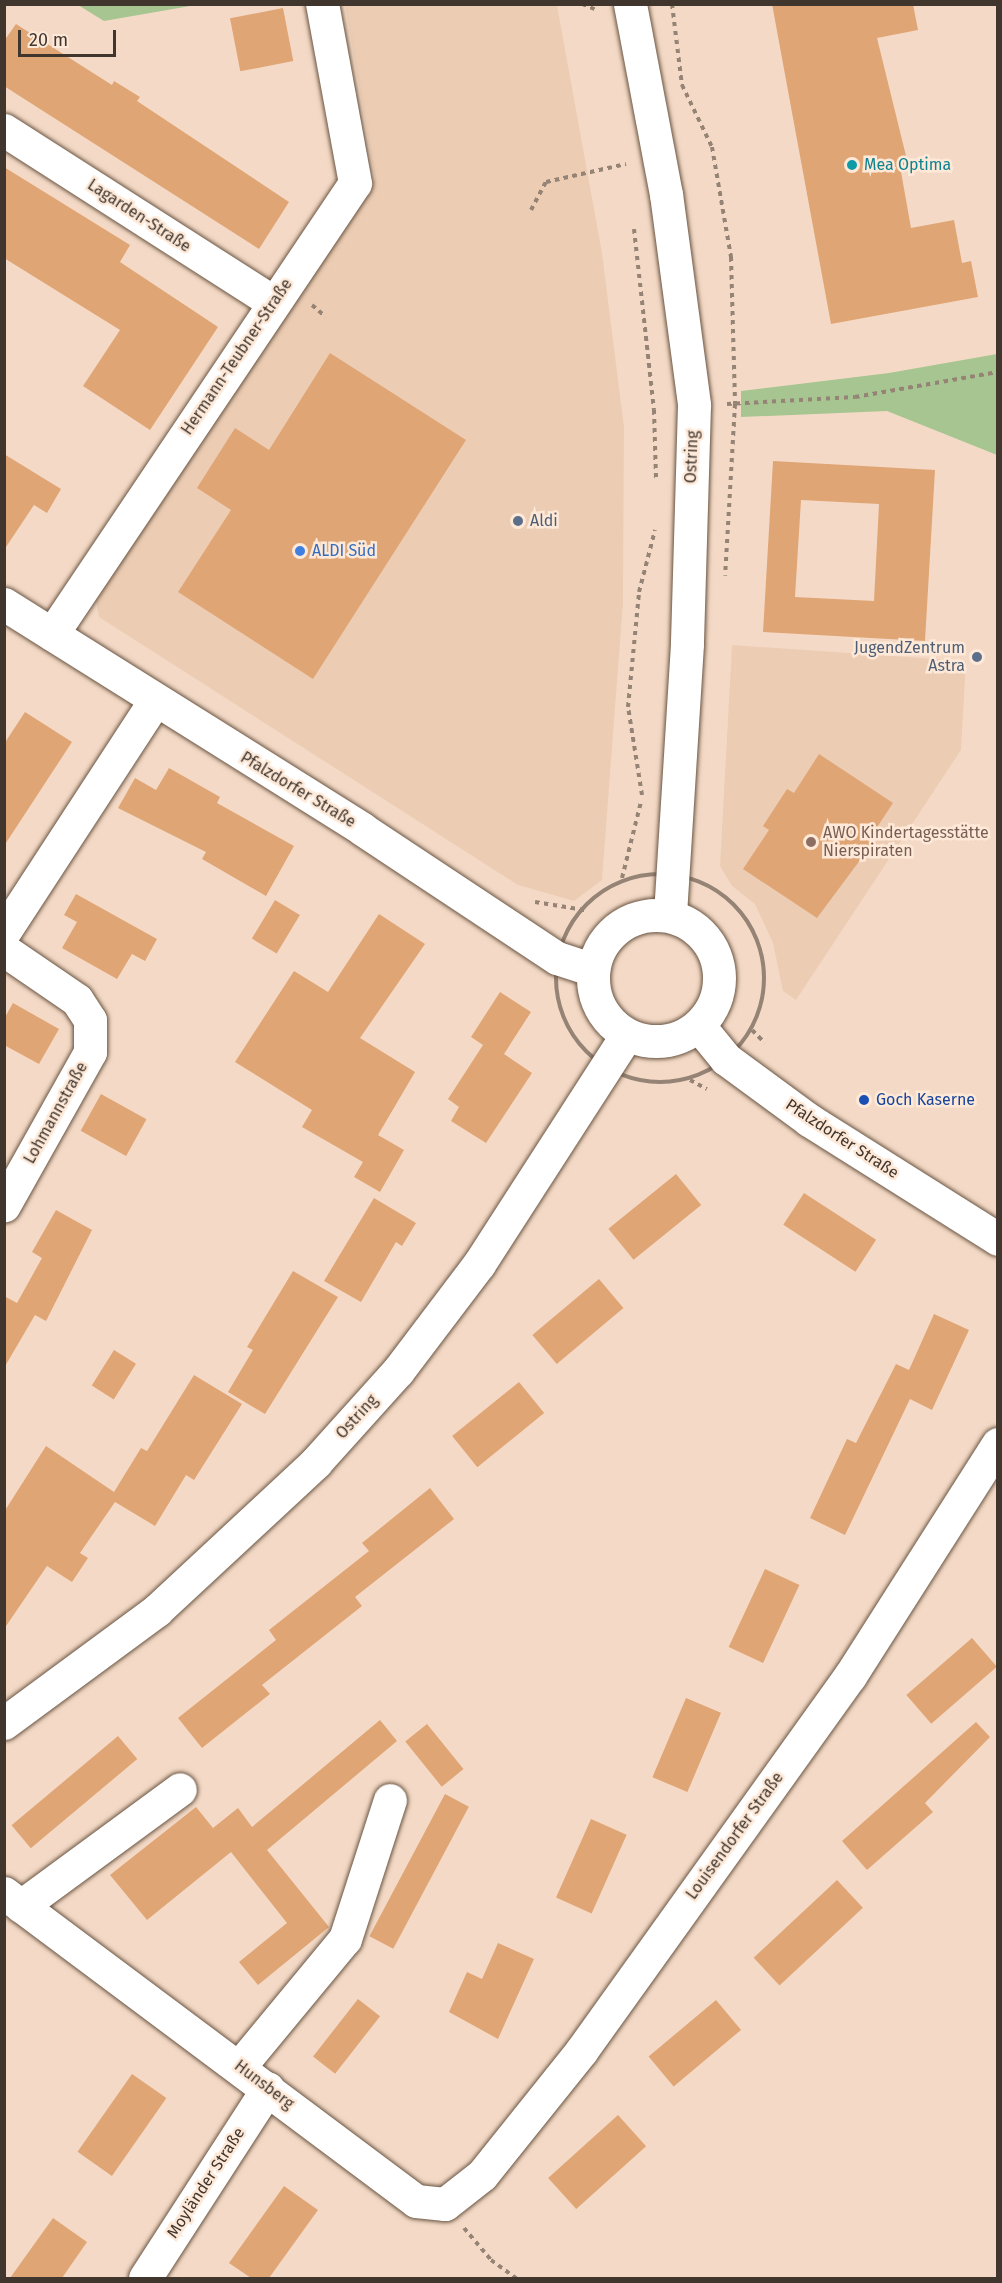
<!DOCTYPE html>
<html>
<head>
<meta charset="utf-8">
<style>
	body { margin:0 }
	#map { position:relative; width:1002px; height:2283px; overflow:hidden; background:#f4dac6; font-family:"Fira Sans",sans-serif }
	div>[style] { position:absolute }
	.built>* { inset:0; background:#eccdb4 }
	.green>* { inset:0; background:#a7c590 }
	.building>* { inset:0; background:#e0a575; transform-origin:0 0 }
	.path>* { height:4px; margin-top:-2px; transform-origin:0; background:repeating-linear-gradient(90deg,#958375 0 4.5px,transparent 0 9px) }
	.path>.ring { margin:-2px; padding:0; box-sizing:content-box; background:none; border:4px solid #958375; border-radius:50% }
	.roads { filter:drop-shadow(0 0 2px #695442) drop-shadow(0 0 2px #695442) }
	.minor>* { height:33px; margin:-16.5px; padding:0 16.5px; transform-origin:16.5px; border-radius:16.5px; background:#fff }
	.minor>.ring { margin:-16.5px; padding:0; box-sizing:content-box; background:none; border:33px solid #fff; border-radius:50% }
	.dots>* { width:16px; height:16px; translate:-50% -50%; box-sizing:border-box; border:3px solid #fee9d8; border-radius:50% }
	span { translate:-50% -50%; white-space:nowrap; text-align:center; line-height:1.15; -webkit-text-stroke:5px #fee9d8; paint-order:stroke }
	.culture-label { font-size:16px; color:#0d838f }
	.left { translate:0 -50%; text-align:left }
	.street-label { font-size:16px; color:#40362e }
	.service-label { font-size:16px; color:#4e5e75 }
	.right { translate:-100% -50%; text-align:right }
	.shop-label { font-size:16px; color:#366cbe }
	.education-label { font-size:16px; color:#785e54 }
	.transit-label { font-size:16px; color:#164399 }
	.frame { position:absolute; inset:0; border:6px solid #40362e; pointer-events:none }
	.scale { position:absolute; left:18px; top:30px; width:98px; height:27px; box-sizing:border-box; border:3px solid #40362e; border-top:0; padding-left:8px; font-size:18px; line-height:21px; white-space:nowrap; color:#40362e; -webkit-text-stroke:4px #fee9d8; paint-order:stroke }
</style>
</head>
<body>
<div id="map">
	<div class="built">
		<i style="clip-path:polygon(345px 5px,557px 5px,602px 253px,624px 427px,623px 603px,602px 880px,574px 901px,518px 885px,99px 617px,95px 596px,375px 179px)"></i>
		<i style="clip-path:polygon(732px 645px,966px 661px,961px 750px,796px 1000px,783px 991px,773px 943px,755px 904px,732px 886px,720px 866px)"></i>
	</div>
	<div class="green">
		<i style="clip-path:polygon(78px 5px,196px 5px,104px 21px)"></i>
		<i style="clip-path:polygon(997px 354px,997px 455px,887px 411px,741px 417px,741px 391px,889px 373px)"></i>
	</div>
	<div class="building">
		<i style="clip-path:polygon(772px 4px,913px 4px,918px 30px,877px 38px,908px 164px,900px 166px,911px 228px,954px 220px,962px 263px,971px 261px,978px 297px,831px 324px)"></i>
		<i style="left:283px;top:8px;width:54px;height:54px;rotate:79deg"></i>
		<i style="clip-path:polygon(16px 24px,112px 85px,114px 81px,140px 97px,137px 101px,289px 202px,259px 249px,4px 86px,4px 41px)"></i>
		<i style="clip-path:polygon(4px 167px,130px 245px,120px 262px,218px 327px,150px 430px,83px 386px,120px 330px,4px 258px)"></i>
		<i style="clip-path:polygon(330px 353px,466px 440px,313px 679px,178px 592px,231px 510px,197px 488px,235px 428px,269px 450px)"></i>
		<i style="clip-path:polygon(4px 454px,61px 489px,47px 513px,34px 505px,4px 550px)"></i>
		<i style="clip-path:polygon(evenodd,773px 461px,935px 470px,925px 641px,763px 632px,773px 461px,801px 500px,879px 504px,874px 601px,795px 597px,801px 500px)"></i>
		<i style="clip-path:polygon(25px 712px,72px 742px,4px 846px,4px 744px)"></i>
		<i style="clip-path:polygon(819px 754px,893px 803px,868px 841px,872px 844px,817px 918px,743px 869px,769px 830px,763px 826px,787px 789px,794px 793px)"></i>
		<i style="clip-path:polygon(169px 768px,220px 797px,217px 803px,294px 846px,266px 896px,202px 859px,206px 852px,118px 808px,135px 778px,156px 790px)"></i>
		<i style="clip-path:polygon(76px 894px,157px 939px,145px 961px,132px 954px,117px 979px,62px 948px,77px 922px,64px 915px)"></i>
		<i style="left:275px;top:900px;width:29px;height:45px;rotate:31deg"></i>
		<i style="clip-path:polygon(379px 914px,425px 944px,360px 1038px,415px 1072px,378px 1135px,404px 1150px,380px 1192px,354px 1177px,363px 1162px,302px 1127px,312px 1110px,235px 1062px,294px 971px,328px 992px)"></i>
		<i style="clip-path:polygon(500px 992px,531px 1012px,504px 1054px,532px 1073px,486px 1143px,451px 1121px,459px 1107px,448px 1099px,483px 1045px,471px 1037px)"></i>
		<i style="clip-path:polygon(13px 1003px,59px 1029px,39px 1064px,4px 1045px,4px 1019px)"></i>
		<i style="left:101px;top:1094px;width:52px;height:42px;rotate:29deg"></i>
		<i style="left:676px;top:1174px;width:40px;height:87px;rotate:51deg"></i>
		<i style="left:804px;top:1193px;width:86px;height:38px;rotate:33deg"></i>
		<i style="clip-path:polygon(374px 1198px,416px 1223px,402px 1246px,396px 1242px,361px 1302px,324px 1281px)"></i>
		<i style="clip-path:polygon(56px 1210px,92px 1230px,46px 1321px,35px 1315px,4px 1368px,4px 1296px,17px 1303px,42px 1258px,32px 1252px)"></i>
		<i style="clip-path:polygon(293px 1271px,338px 1297px,265px 1414px,228px 1392px,253px 1350px,247px 1347px)"></i>
		<i style="left:599px;top:1279px;width:38px;height:87px;rotate:50deg"></i>
		<i style="clip-path:polygon(934px 1314px,969px 1330px,932px 1410px,910px 1399px,845px 1535px,810px 1518px,847px 1439px,856px 1443px,896px 1364px,909px 1370px)"></i>
		<i style="left:114px;top:1350px;width:26px;height:42px;rotate:32deg"></i>
		<i style="clip-path:polygon(194px 1375px,242px 1404px,194px 1480px,186px 1475px,155px 1526px,115px 1502px,80px 1553px,88px 1558px,72px 1582px,47px 1566px,4px 1629px,4px 1512px,46px 1446px,114px 1492px,141px 1448px,147px 1451px)"></i>
		<i style="left:519px;top:1382px;width:40px;height:86px;rotate:51deg"></i>
		<i style="clip-path:polygon(430px 1488px,454px 1519px,355px 1597px,362px 1606px,262px 1685px,270px 1694px,202px 1748px,178px 1718px,276px 1640px,269px 1630px,369px 1551px,362px 1543px)"></i>
		<i style="left:765px;top:1569px;width:38px;height:86px;rotate:25deg"></i>
		<i style="left:972px;top:1638px;width:38px;height:87px;rotate:49deg"></i>
		<i style="left:686px;top:1698px;width:38px;height:86px;rotate:23deg"></i>
		<i style="clip-path:polygon(380px 1720px,397px 1741px,267px 1850px,329px 1927px,258px 1985px,239px 1962px,287px 1923px,231px 1852px,147px 1920px,110px 1875px,196px 1807px,213px 1828px,238px 1808px,252px 1827px)"></i>
		<i style="clip-path:polygon(976px 1722px,990px 1737px,925px 1803px,933px 1812px,867px 1870px,842px 1841px)"></i>
		<i style="left:427px;top:1724px;width:58px;height:28px;rotate:51deg"></i>
		<i style="left:118px;top:1736px;width:30px;height:139px;rotate:50deg"></i>
		<i style="left:445px;top:1794px;width:27px;height:161px;rotate:28deg"></i>
		<i style="left:591px;top:1819px;width:39px;height:86px;rotate:24deg"></i>
		<i style="left:837px;top:1880px;width:38px;height:114px;rotate:47deg"></i>
		<i style="clip-path:polygon(498px 1943px,534px 1959px,498px 2039px,449px 2012px,467px 1972px,482px 1979px)"></i>
		<i style="left:358px;top:1999px;width:28px;height:73px;rotate:38deg"></i>
		<i style="left:716px;top:2000px;width:39px;height:88px;rotate:50deg"></i>
		<i style="left:132px;top:2074px;width:42px;height:95px;rotate:35deg"></i>
		<i style="left:618px;top:2115px;width:42px;height:94px;rotate:48deg"></i>
		<i style="clip-path:polygon(284px 2186px,318px 2210px,269px 2278px,251px 2278px,229px 2263px)"></i>
		<i style="clip-path:polygon(53px 2218px,87px 2242px,62px 2278px,10px 2278px)"></i>
	</div>
	<div class="path">
		<i style="left:582px;top:4px;width:16px;rotate:22deg"></i>
		<i style="left:672px;top:4px;width:82px;rotate:83deg"></i>
		<i style="left:682px;top:85px;width:69px;rotate:64.2deg"></i>
		<i style="left:712px;top:147px;width:112px;rotate:80.2deg"></i>
		<i style="left:731px;top:257px;width:147px;rotate:88.4deg"></i>
		<i style="left:735px;top:404px;width:172px;rotate:93.3deg"></i>
		<i style="left:531px;top:210px;width:32px;rotate:-62deg"></i>
		<i style="left:546px;top:182px;width:82px;rotate:-12.7deg"></i>
		<i style="left:634px;top:229px;width:182px;rotate:83.7deg"></i>
		<i style="left:654px;top:410px;width:68px;rotate:88.3deg"></i>
		<i style="left:312px;top:305px;width:18px;rotate:41deg"></i>
		<i style="left:727px;top:404px;width:128px;rotate:-3.1deg"></i>
		<i style="left:855px;top:397px;width:145px;rotate:-9.9deg"></i>
		<i style="left:642px;top:795px;width:89px;rotate:-99deg"></i>
		<i style="left:628px;top:707px;width:116px;rotate:-84.5deg"></i>
		<i style="left:639px;top:592px;width:64px;rotate:-75.5deg"></i>
		<i class="ring" style="left:556px;top:874px;width:204px;height:204px"></i>
		<i style="left:622px;top:878px;width:78px;rotate:-76deg"></i>
		<i style="left:535px;top:902px;width:50px;rotate:9.3deg"></i>
		<i style="left:752px;top:1030px;width:18px;rotate:45deg"></i>
		<i style="left:690px;top:1080px;width:19px;rotate:28deg"></i>
		<i style="left:464px;top:2228px;width:42px;rotate:49.8deg"></i>
		<i style="left:491px;top:2260px;width:31px;rotate:36deg"></i>
	</div>
	<div class="roads">
		<div class="minor">
			<i style="left:630px;top:4px;width:193px;rotate:79.3deg"></i>
			<i style="left:666px;top:194px;width:213px;rotate:82.4deg"></i>
			<i style="left:694px;top:405px;width:239px;rotate:91.7deg"></i>
			<i style="left:687px;top:644px;width:272px;rotate:93.6deg"></i>
			<i style="left:4px;top:130px;width:319px;rotate:32.6deg"></i>
			<i style="left:4px;top:604px;width:423px;rotate:32.1deg"></i>
			<i style="left:362px;top:829px;width:234px;rotate:33.5deg"></i>
			<i style="left:557px;top:958px;width:38px;rotate:18deg"></i>
			<i style="left:52px;top:634px;width:543px;rotate:-56.11deg"></i>
			<i style="left:355px;top:183px;width:182px;rotate:-100.4deg"></i>
			<i class="ring" style="left:593px;top:915px;width:93px;height:93px"></i>
			<i style="left:4px;top:932px;width:275px;rotate:-56.9deg"></i>
			<i style="left:4px;top:950px;width:88px;rotate:34.4deg"></i>
			<i style="left:77px;top:1000px;width:24px;rotate:57deg"></i>
			<i style="left:90px;top:1020px;width:32px;rotate:90deg"></i>
			<i style="left:90px;top:1052px;width:176px;rotate:119.3deg"></i>
			<i style="left:699px;top:1026px;width:43px;rotate:50.7deg"></i>
			<i style="left:726px;top:1059px;width:103px;rotate:36.3deg"></i>
			<i style="left:809px;top:1120px;width:223px;rotate:32.2deg"></i>
			<i style="left:4px;top:1723px;width:190px;rotate:-36.4deg"></i>
			<i style="left:157px;top:1610px;width:217px;rotate:-42.9deg"></i>
			<i style="left:316px;top:1462px;width:122px;rotate:-48deg"></i>
			<i style="left:398px;top:1371px;width:134px;rotate:-52.9deg"></i>
			<i style="left:479px;top:1264px;width:271px;rotate:-57.2deg"></i>
			<i style="left:4px;top:1893px;width:514px;rotate:36.78deg"></i>
			<i style="left:416px;top:2201px;width:29px;rotate:6deg"></i>
			<i style="left:445px;top:2204px;width:47px;rotate:-38.1deg"></i>
			<i style="left:482px;top:2175px;width:160px;rotate:-51.3deg"></i>
			<i style="left:582px;top:2050px;width:460px;rotate:-54.4deg"></i>
			<i style="left:850px;top:1676px;width:275px;rotate:-57.5deg"></i>
			<i style="left:21px;top:1906px;width:197px;rotate:-36.3deg"></i>
			<i style="left:239px;top:2067px;width:166px;rotate:-50.4deg"></i>
			<i style="left:345px;top:1939px;width:146px;rotate:-72.1deg"></i>
			<i style="left:145px;top:2278px;width:226px;rotate:-57.1deg"></i>
		</div>
	</div>
	<div class="dots">
		<i style="left:852px;top:165px;background:#0f9aa8"></i>
		<i style="left:518px;top:521px;background:#5c6f8a"></i>
		<i style="left:300px;top:551px;background:#3f7fe0"></i>
		<i style="left:977px;top:657px;background:#5c6f8a"></i>
		<i style="left:811px;top:842px;background:#8d6e63"></i>
		<i style="left:864px;top:1100px;background:#1a4fb4"></i>
	</div>
	<div class="culture-label">
		<span class="left" style="left:864px;top:165px">Mea Optima</span>
	</div>
	<div class="street-label">
		<span style="left:139px;top:216px;rotate:33deg">Lagarden-Straße</span>
		<span style="left:237px;top:357px;rotate:-56deg">Hermann-Teubner-Straße</span>
		<span style="left:692px;top:457px;rotate:-88deg">Ostring</span>
		<span style="left:298px;top:790px;rotate:31deg">Pfalzdorfer Straße</span>
		<span style="left:56px;top:1113px;rotate:-61deg">Lohmannstraße</span>
		<span style="left:842px;top:1139px;rotate:33deg">Pfalzdorfer Straße</span>
		<span style="left:357px;top:1417px;rotate:-48deg">Ostring</span>
		<span style="left:735px;top:1836px;rotate:-54deg">Louisendorfer Straße</span>
		<span style="left:264px;top:2085px;rotate:37deg">Hunsberg</span>
		<span style="left:206px;top:2183px;rotate:-57deg">Moyländer Straße</span>
	</div>
	<div class="service-label">
		<span class="left" style="left:530px;top:521px">Aldi</span>
		<span class="right" style="left:965px;top:657px">JugendZentrum<br>Astra</span>
	</div>
	<div class="shop-label">
		<span class="left" style="left:312px;top:551px">ALDI Süd</span>
	</div>
	<div class="education-label">
		<span class="left" style="left:823px;top:842px">AWO Kindertagesstätte<br>Nierspiraten</span>
	</div>
	<div class="transit-label">
		<span class="left" style="left:876px;top:1100px">Goch Kaserne</span>
	</div>
	<div class="frame"></div>
	<div class="scale">20 m</div>
</div>
</body>
</html>
